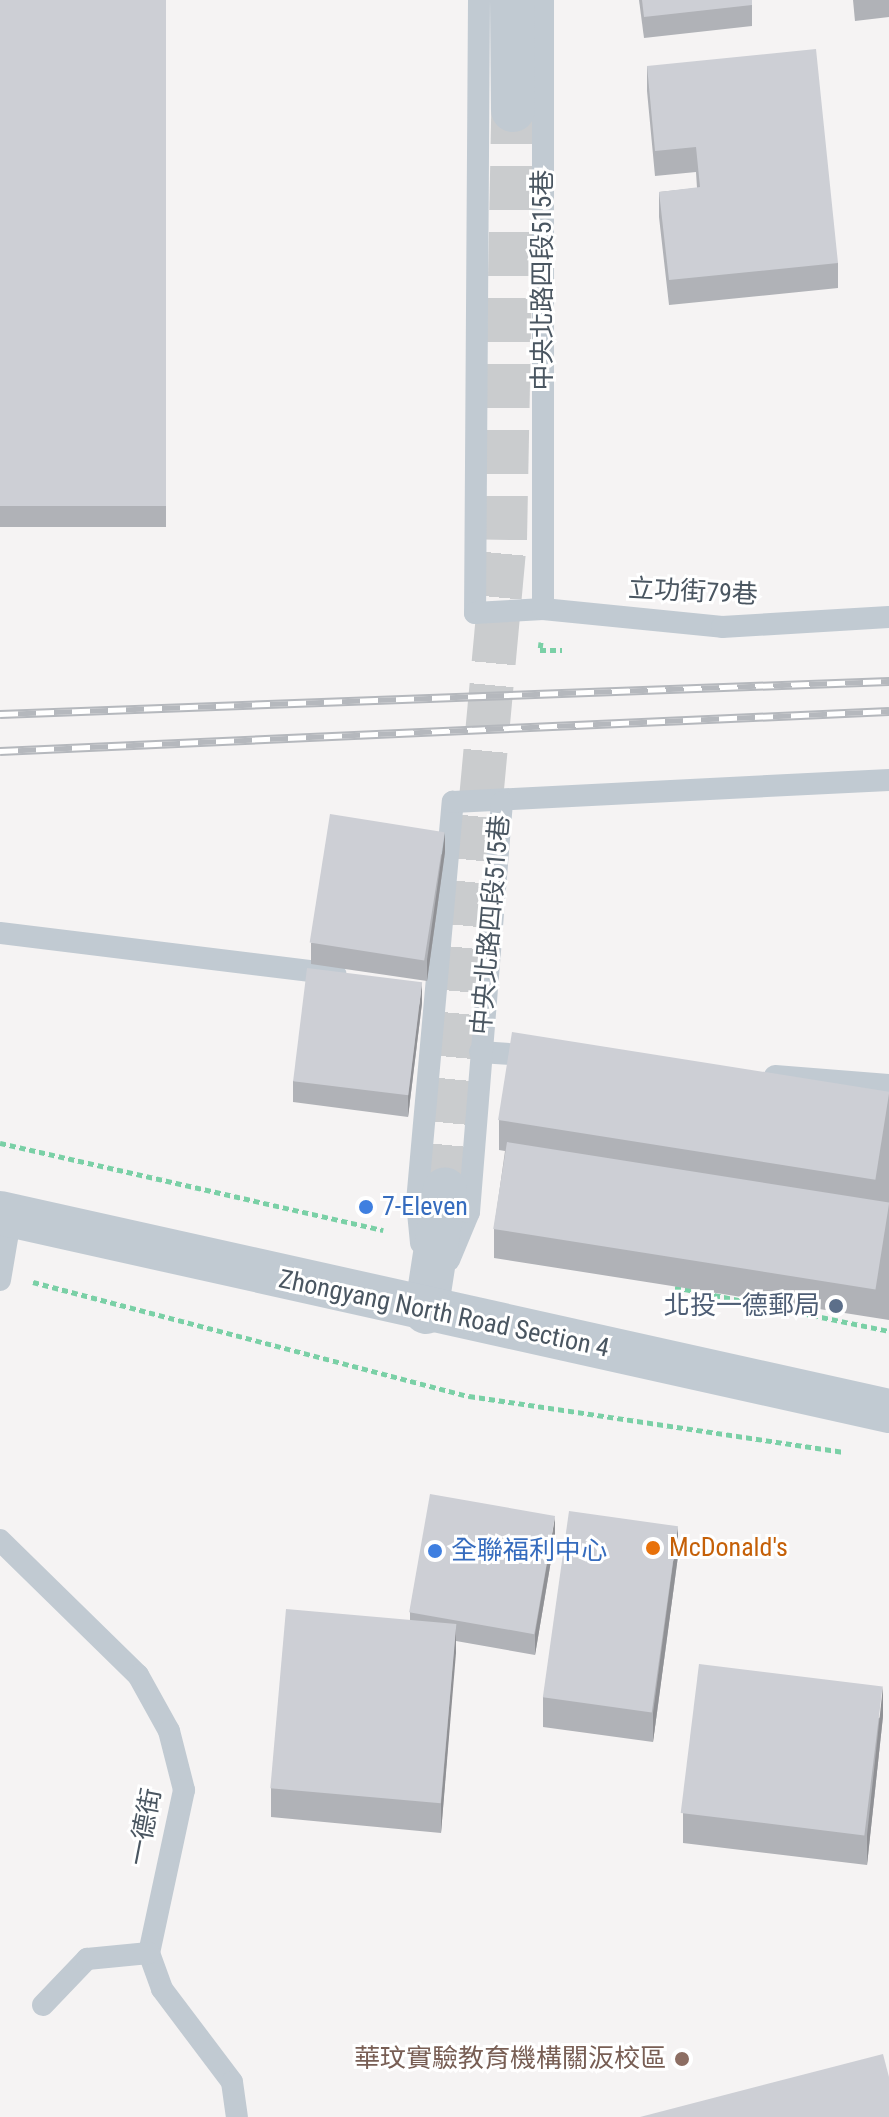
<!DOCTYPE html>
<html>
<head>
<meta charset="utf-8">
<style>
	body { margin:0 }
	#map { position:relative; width:889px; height:2117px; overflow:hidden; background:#f5f3f3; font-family:"Roboto Condensed","Noto Sans TC",sans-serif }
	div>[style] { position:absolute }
	.minor-tunnel>* { height:44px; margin-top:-22px; transform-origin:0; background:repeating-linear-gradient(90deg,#caccce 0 44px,transparent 0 66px) }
	.path>* { height:5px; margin-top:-2.5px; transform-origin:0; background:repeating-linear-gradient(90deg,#7ad0a6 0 6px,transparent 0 10px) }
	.service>* { height:22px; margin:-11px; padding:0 11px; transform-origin:11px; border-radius:11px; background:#c1cad2 }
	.minor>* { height:44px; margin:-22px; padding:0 22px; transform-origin:22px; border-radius:22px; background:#c1cad2 }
	.tertiary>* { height:44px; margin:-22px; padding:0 22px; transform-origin:22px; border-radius:22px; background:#c1cad2 }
	.rail>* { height:9px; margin-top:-4.5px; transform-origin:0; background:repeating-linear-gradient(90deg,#fff 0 18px,#b5b8bd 0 36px); box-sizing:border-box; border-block:2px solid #b5b8bd }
	.wall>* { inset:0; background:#b0b2b7; transform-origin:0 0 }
	.shaded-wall>* { inset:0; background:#909195 }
	.building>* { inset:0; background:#cdcfd5; transform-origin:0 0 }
	.dots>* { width:22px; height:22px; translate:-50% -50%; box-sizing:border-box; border:4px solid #fff; border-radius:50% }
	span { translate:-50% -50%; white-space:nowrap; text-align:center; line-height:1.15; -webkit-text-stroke:6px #fff; paint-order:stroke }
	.street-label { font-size:26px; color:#4a5661 }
	.shop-label { font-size:26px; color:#366cbe }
	.left { translate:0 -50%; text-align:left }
	.service-label { font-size:26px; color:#4e5e75 }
	.right { translate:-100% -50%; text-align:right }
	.food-label { font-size:26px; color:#c56008 }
	.education-label { font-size:26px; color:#785e54 }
</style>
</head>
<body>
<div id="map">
	<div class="minor-tunnel">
		<i style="left:445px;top:1189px;width:652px;rotate:-84.72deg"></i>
		<i style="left:505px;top:540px;width:430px;rotate:-88.9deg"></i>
	</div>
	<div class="path">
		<i style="left:541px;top:642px;width:8px;rotate:97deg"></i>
		<i style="left:540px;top:650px;width:22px"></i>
		<i style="left:0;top:1143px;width:393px;rotate:12.8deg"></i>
		<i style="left:33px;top:1282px;width:451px;rotate:14.7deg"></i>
		<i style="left:469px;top:1396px;width:379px;rotate:8.5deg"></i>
		<i style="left:675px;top:1287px;width:218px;rotate:11.6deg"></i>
	</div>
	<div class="service">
		<i style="left:479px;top:0;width:613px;rotate:90.37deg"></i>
		<i style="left:475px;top:613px;width:68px;rotate:-3.4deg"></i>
		<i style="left:543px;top:609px;width:180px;rotate:5.7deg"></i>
		<i style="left:722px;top:627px;width:167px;rotate:-3.4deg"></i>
		<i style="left:543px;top:609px;width:609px;rotate:-90deg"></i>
		<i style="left:0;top:933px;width:338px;rotate:7deg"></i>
		<i style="left:480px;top:1052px;width:57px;rotate:4deg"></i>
		<i style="left:775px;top:1076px;width:114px;rotate:4.5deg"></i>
		<i style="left:421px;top:1243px;width:41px;rotate:-95.6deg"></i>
		<i style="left:417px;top:1202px;width:402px;rotate:-84.9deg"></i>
		<i style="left:453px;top:802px;width:437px;rotate:-2.9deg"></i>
		<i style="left:449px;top:1260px;width:52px;rotate:-67.4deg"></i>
		<i style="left:469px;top:1212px;width:411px;rotate:-85.4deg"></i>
		<i style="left:0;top:1280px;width:66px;rotate:-80.4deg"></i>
		<i style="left:0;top:1540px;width:193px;rotate:44.4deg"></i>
		<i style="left:138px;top:1675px;width:64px;rotate:61deg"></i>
		<i style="left:169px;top:1731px;width:61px;rotate:75.7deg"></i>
		<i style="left:184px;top:1790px;width:167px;rotate:102.1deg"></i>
		<i style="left:149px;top:1953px;width:38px;rotate:70deg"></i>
		<i style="left:162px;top:1989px;width:116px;rotate:53deg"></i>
		<i style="left:232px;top:2082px;width:35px;rotate:82deg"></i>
		<i style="left:43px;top:2005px;width:64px;rotate:-46.3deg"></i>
		<i style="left:87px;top:1959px;width:62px;rotate:-5.5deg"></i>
	</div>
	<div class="minor">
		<i style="left:512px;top:0;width:110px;rotate:89.5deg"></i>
		<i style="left:426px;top:1312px;width:124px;rotate:-81.2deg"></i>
	</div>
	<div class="tertiary">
		<i style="left:0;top:1213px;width:911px;rotate:12.56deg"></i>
	</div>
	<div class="rail">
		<i style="left:0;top:714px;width:890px;rotate:-2.13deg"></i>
		<i style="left:0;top:751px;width:890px;rotate:-2.58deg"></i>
	</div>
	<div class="wall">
		<i style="left:0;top:0;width:166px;height:527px"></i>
		<i style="clip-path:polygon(639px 0,752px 0,752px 26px,644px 38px)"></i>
		<i style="clip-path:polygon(853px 0,889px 0,889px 17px,855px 21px)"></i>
		<i style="clip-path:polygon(647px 66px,838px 263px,838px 288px,669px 305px,659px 217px,659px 192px,697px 188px,696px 172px,655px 176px,647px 91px)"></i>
		<i style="clip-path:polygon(445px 852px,427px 981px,311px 964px,311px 943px)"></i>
		<i style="clip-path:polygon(422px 1003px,408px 1117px,293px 1102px,293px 1081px)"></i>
		<i style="clip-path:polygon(889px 1092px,889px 1320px,494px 1258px,494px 1229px,505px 1151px,499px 1150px,499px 1120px)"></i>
		<i style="clip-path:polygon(555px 1537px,535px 1655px,456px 1641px,441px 1833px,271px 1817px,271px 1788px,410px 1620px,410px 1612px)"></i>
		<i style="clip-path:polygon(678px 1556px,653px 1742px,543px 1727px,543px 1697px)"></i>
		<i style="clip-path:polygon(883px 1716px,867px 1865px,683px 1843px,683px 1813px)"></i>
	</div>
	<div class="shaded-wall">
		<i style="clip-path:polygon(445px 832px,445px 852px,427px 981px,427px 960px)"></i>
		<i style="clip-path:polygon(422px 982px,422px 1003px,408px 1117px,408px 1096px)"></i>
		<i style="clip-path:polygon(555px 1517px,555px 1537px,535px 1655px,535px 1634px)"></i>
		<i style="clip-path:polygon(678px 1526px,678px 1556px,653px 1742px,653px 1713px)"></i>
		<i style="clip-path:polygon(456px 1624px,456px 1653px,441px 1833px,441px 1804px)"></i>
		<i style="clip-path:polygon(883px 1686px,883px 1716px,867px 1865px,867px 1835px)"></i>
	</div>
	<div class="building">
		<i style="left:0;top:0;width:166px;height:506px"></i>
		<i style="clip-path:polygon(642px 0,752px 0,752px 5px,644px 17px)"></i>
		<i style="clip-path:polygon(816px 49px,838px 263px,669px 280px,659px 192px,700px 187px,696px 147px,655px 151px,647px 66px)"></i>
		<i style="left:330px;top:814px;width:116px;height:130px;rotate:9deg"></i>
		<i style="left:307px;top:968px;width:116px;height:114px;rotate:7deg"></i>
		<i style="left:512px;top:1032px;width:382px;height:89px;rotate:9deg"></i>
		<i style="left:507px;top:1142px;width:387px;height:88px;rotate:9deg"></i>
		<i style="left:430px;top:1494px;width:127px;height:120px;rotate:10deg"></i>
		<i style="left:569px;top:1511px;width:110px;height:188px;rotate:8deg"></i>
		<i style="left:286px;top:1609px;width:171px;height:180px;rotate:5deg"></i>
		<i style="left:699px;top:1664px;width:185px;height:150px;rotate:7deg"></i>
		<i style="clip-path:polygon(883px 2054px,889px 2077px,889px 2117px,640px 2117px)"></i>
	</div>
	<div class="dots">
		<i style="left:366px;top:1207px;background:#3f7fe0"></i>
		<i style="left:836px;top:1306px;background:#5c6f8a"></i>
		<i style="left:653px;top:1548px;background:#e8710a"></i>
		<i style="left:435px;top:1551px;background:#3f7fe0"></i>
		<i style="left:682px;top:2059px;background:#8d6e63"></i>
	</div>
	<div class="street-label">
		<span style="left:543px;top:280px;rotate:-90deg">中央北路四段515巷</span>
		<span style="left:693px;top:592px;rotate:3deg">立功街79巷</span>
		<span style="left:491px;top:925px;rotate:-85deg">中央北路四段515巷</span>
		<span style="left:444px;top:1314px;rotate:12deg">Zhongyang North Road Section 4</span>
		<span style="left:145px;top:1827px;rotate:-79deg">一德街</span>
	</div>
	<div class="shop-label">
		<span class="left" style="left:382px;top:1207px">7-Eleven</span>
		<span class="left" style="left:451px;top:1551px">全聯福利中心</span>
	</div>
	<div class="service-label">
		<span class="right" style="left:820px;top:1306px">北投一德郵局</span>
	</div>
	<div class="food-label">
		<span class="left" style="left:669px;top:1548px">McDonald's</span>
	</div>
	<div class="education-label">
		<span class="right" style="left:666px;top:2059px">華玟實驗教育機構關汳校區</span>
	</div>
</div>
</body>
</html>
